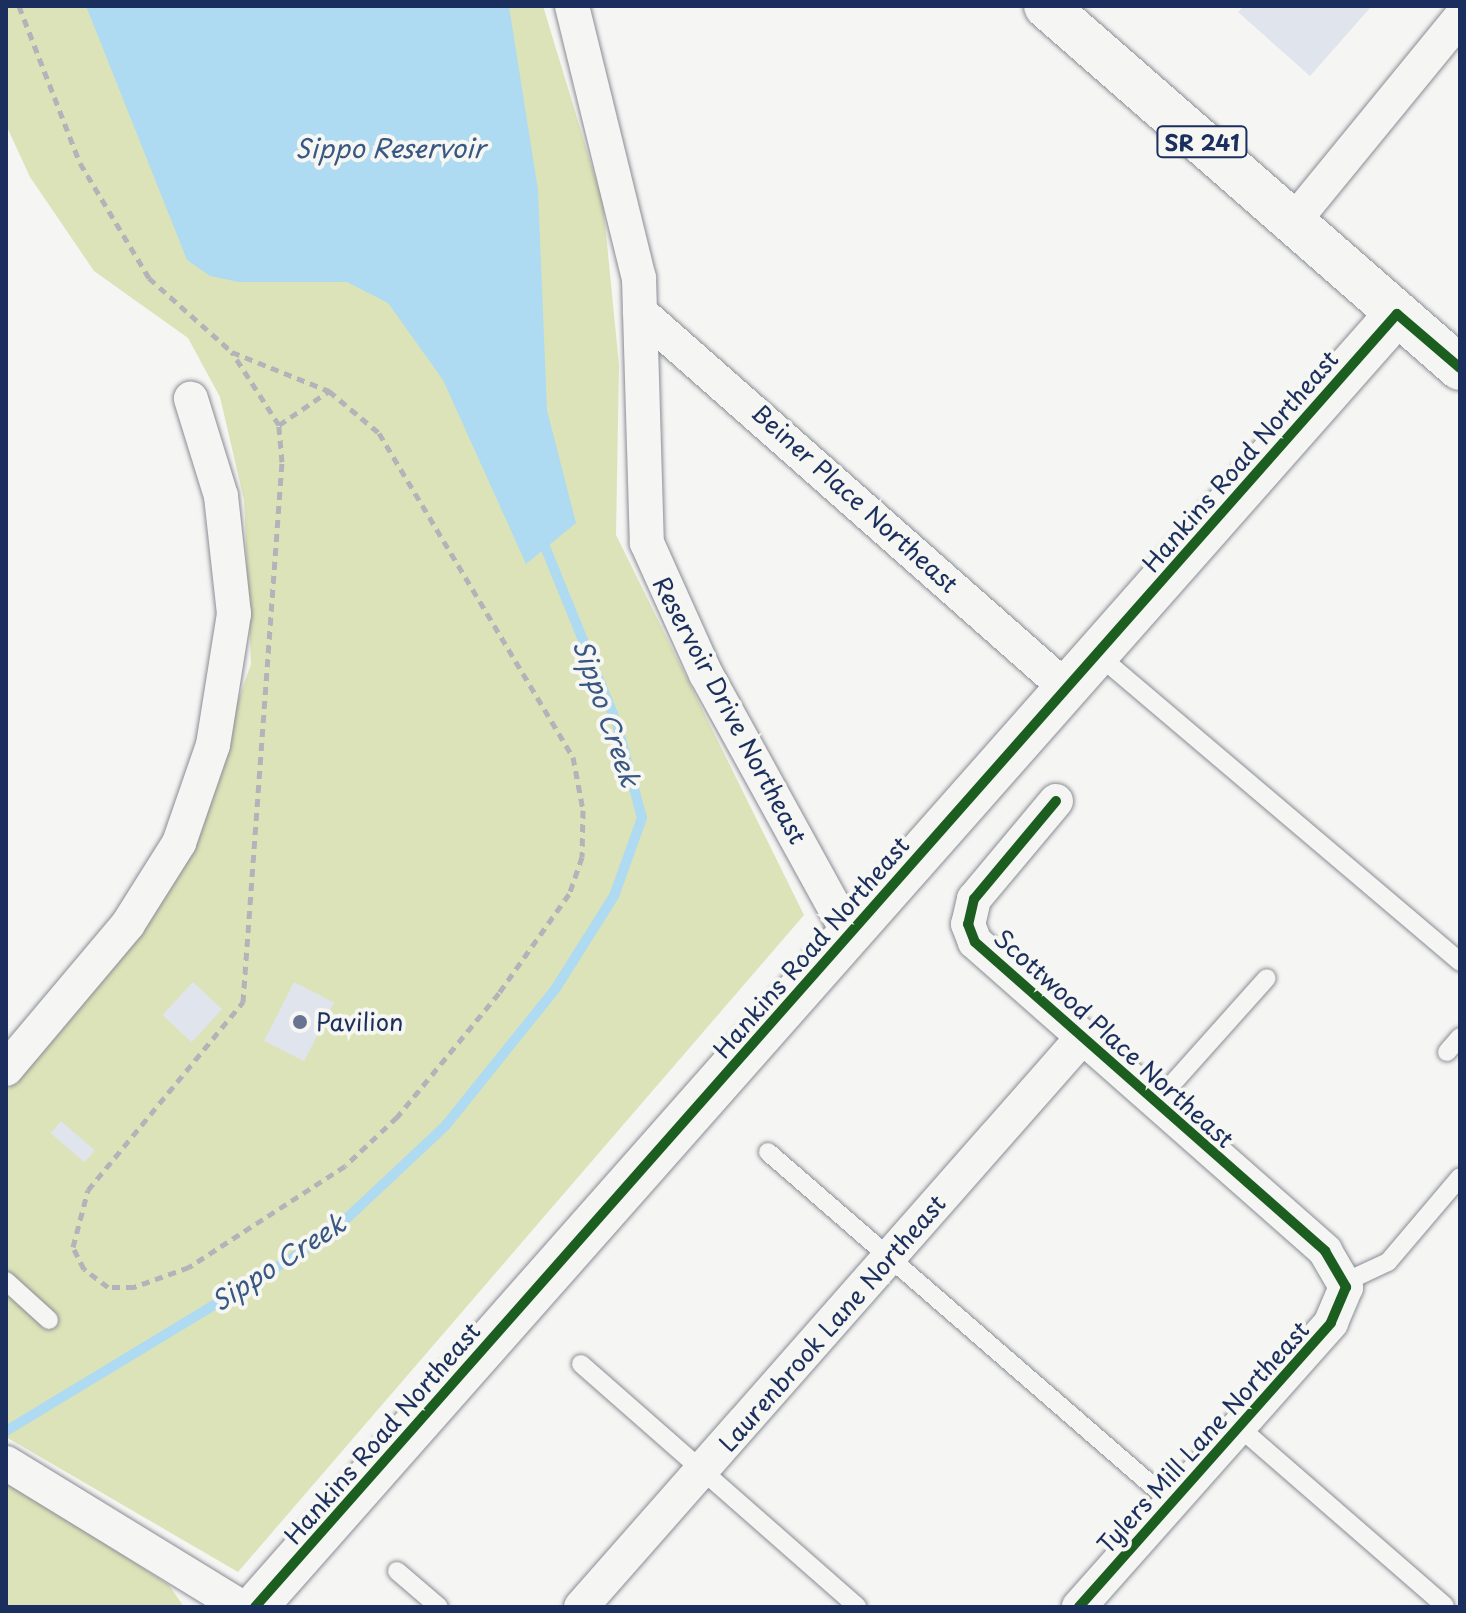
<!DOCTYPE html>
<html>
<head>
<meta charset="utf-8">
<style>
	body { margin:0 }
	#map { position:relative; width:1466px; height:1613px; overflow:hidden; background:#f5f5f3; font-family:"Playpen Sans",sans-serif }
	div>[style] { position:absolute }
	.green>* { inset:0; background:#dde3b8 }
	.water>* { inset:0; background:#aedaf2 }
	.stream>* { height:10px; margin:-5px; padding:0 5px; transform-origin:5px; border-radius:5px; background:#aedaf2 }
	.building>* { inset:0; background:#e0e4ec; transform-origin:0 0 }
	.path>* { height:5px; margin-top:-2.5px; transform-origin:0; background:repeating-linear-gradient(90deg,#b2b4b9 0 8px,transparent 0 14px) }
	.roads { filter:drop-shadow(0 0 2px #898d95) drop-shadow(0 0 2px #898d95) }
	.service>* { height:18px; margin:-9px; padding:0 9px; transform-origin:9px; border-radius:9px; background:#f5f5f3 }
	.minor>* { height:34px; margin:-17px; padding:0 17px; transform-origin:17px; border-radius:17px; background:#f5f5f3 }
	.tertiary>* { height:44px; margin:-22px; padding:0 22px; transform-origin:22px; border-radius:22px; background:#f5f5f3 }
	.primary>* { height:44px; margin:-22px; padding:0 22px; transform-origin:22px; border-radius:22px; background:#f5f5f3 }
	.cycleway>* { height:10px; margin:-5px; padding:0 5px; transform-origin:5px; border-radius:5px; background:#1b5e20 }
	.dots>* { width:22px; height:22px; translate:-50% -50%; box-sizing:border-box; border:4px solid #f6f6f2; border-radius:50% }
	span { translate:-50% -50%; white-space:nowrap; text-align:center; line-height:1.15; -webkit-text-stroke:8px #f6f6f2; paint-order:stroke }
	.shield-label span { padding:2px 6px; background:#f6f6f2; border:2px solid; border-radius:6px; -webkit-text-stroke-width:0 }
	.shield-label { font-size:22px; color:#1b2f5e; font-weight:700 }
	.street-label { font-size:24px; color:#1b2f5e }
	.poi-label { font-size:24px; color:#1b2f5e }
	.left { translate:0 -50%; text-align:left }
	.water-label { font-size:26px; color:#385783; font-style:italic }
	.frame { position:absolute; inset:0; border:8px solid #1b2f5e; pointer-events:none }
</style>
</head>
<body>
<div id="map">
	<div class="green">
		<i style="clip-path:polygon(6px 6px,543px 6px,603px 203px,619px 365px,616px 535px,804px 915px,238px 1572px,6px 1437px,6px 1092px,62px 1023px,213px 772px,251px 664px,244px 500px,220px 397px,188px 338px,94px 271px,30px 177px,6px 125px)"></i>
		<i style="clip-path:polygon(6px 1479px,169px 1585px,184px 1607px,6px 1607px)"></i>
	</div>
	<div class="water">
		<i style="clip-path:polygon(86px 6px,509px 6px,538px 190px,547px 410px,576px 523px,526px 564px,443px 380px,388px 303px,347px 282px,239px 282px,210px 276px,187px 260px)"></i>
	</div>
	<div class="stream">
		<i style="left:6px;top:1431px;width:378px;rotate:-31.2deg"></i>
		<i style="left:329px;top:1235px;width:161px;rotate:-43.2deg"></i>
		<i style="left:446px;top:1125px;width:176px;rotate:-51.2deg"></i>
		<i style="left:556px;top:988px;width:109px;rotate:-57.8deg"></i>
		<i style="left:614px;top:896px;width:83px;rotate:-70.3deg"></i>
		<i style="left:642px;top:818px;width:97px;rotate:-104.9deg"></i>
		<i style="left:617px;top:724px;width:200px;rotate:-112.1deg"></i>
	</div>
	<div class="building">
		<i style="clip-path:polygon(1244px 6px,1368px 6px,1370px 8px,1310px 76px,1238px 12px)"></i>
		<i style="left:193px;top:982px;width:40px;height:45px;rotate:43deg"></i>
		<i style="left:294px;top:982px;width:45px;height:66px;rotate:27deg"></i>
		<i style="left:61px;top:1121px;width:45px;height:16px;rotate:41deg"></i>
	</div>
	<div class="path">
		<i style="left:19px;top:6px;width:168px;rotate:68.8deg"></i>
		<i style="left:80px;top:163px;width:134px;rotate:59deg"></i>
		<i style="left:149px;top:278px;width:111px;rotate:41.7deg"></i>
		<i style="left:232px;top:352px;width:105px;rotate:21.9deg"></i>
		<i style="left:329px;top:391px;width:65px;rotate:40deg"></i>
		<i style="left:379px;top:433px;width:378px;rotate:59.1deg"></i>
		<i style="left:573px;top:757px;width:54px;rotate:79.3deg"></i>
		<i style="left:583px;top:810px;width:47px;rotate:91.2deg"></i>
		<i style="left:582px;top:857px;width:39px;rotate:109deg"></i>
		<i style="left:569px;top:894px;width:121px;rotate:125.3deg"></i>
		<i style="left:499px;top:993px;width:161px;rotate:129.4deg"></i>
		<i style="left:397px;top:1117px;width:71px;rotate:136.7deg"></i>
		<i style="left:345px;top:1166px;width:186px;rotate:147.1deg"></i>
		<i style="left:189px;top:1267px;width:59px;rotate:160deg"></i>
		<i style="left:134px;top:1287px;width:26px;rotate:180deg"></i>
		<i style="left:108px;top:1287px;width:30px;rotate:-143deg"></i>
		<i style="left:84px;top:1269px;width:25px;rotate:-117deg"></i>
		<i style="left:73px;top:1247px;width:59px;rotate:-75.3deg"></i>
		<i style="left:88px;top:1190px;width:244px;rotate:-50.5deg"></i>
		<i style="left:243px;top:1002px;width:541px;rotate:-85.87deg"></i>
		<i style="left:282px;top:462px;width:37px;rotate:-95deg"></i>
		<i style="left:279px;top:425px;width:87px;rotate:-122.8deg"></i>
		<i style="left:279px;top:425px;width:60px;rotate:-34.2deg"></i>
	</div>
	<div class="roads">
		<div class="service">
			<i style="left:1097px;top:654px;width:476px;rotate:40.3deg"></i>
			<i style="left:1447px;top:1052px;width:20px;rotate:-49deg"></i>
			<i style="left:1156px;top:1102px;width:166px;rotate:-48.2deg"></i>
			<i style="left:768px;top:1152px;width:534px;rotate:40.97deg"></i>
			<i style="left:6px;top:1281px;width:58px;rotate:42.2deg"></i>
			<i style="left:1345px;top:1282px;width:47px;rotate:-24.9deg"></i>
			<i style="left:1388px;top:1262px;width:111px;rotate:-49.7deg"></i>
			<i style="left:581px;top:1364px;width:368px;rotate:41.3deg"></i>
			<i style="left:1238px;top:1426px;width:274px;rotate:41deg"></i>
			<i style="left:397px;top:1571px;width:55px;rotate:40.6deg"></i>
		</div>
		<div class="minor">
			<i style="left:572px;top:6px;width:280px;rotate:76.2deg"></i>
			<i style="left:639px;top:278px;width:265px;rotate:88.3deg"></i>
			<i style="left:647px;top:543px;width:144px;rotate:65.8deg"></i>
			<i style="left:706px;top:674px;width:297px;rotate:61.2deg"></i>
			<i style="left:1293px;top:222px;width:264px;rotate:-50.7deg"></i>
			<i style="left:640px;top:312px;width:568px;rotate:41.43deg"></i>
			<i style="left:1056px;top:801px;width:128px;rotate:129.9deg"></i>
			<i style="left:974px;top:899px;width:26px;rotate:103deg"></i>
			<i style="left:968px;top:924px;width:19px;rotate:69deg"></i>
			<i style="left:975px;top:942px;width:467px;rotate:41.4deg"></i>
			<i style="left:1325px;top:1251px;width:42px;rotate:59.7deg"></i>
			<i style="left:1346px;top:1287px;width:39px;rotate:113deg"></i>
			<i style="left:1331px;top:1323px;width:380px;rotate:131.6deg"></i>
			<i style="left:6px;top:1069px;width:189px;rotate:-49.9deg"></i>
			<i style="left:128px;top:924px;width:96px;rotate:-57.8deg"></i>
			<i style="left:179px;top:843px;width:104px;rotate:-70.9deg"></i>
			<i style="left:213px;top:745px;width:133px;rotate:-80.9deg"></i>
			<i style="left:234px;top:614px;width:119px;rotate:-96.3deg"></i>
			<i style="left:221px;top:496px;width:102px;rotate:-107.2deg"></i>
			<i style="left:6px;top:1463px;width:276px;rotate:31.5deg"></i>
			<i style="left:581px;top:1607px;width:758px;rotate:-48.64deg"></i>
		</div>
		<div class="tertiary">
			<i style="left:255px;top:1607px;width:1725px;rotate:-48.55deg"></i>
		</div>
		<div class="primary">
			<i style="left:1046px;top:6px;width:550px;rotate:41.17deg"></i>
		</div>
	</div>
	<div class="cycleway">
		<i style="left:1056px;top:801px;width:128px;rotate:129.9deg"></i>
		<i style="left:974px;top:899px;width:26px;rotate:103deg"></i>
		<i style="left:968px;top:924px;width:19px;rotate:69deg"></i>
		<i style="left:975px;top:942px;width:467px;rotate:41.4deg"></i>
		<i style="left:1325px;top:1251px;width:42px;rotate:59.7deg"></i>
		<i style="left:1346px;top:1287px;width:39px;rotate:113deg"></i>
		<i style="left:1331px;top:1323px;width:380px;rotate:131.6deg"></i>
		<i style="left:255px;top:1607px;width:1725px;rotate:-48.55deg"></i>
		<i style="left:1397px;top:314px;width:83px;rotate:40.6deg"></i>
	</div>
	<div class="dots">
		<i style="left:300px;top:1022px;background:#677492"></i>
	</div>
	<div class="shield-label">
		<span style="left:1202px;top:142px">SR 241</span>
	</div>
	<div class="street-label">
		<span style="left:1240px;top:461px;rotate:-49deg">Hankins Road Northeast</span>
		<span style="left:855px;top:498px;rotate:42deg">Beiner Place Northeast</span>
		<span style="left:730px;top:710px;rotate:62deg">Reservoir Drive Northeast</span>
		<span style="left:811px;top:947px;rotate:-49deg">Hankins Road Northeast</span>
		<span style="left:1114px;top:1038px;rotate:42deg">Scottwood Place Northeast</span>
		<span style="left:832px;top:1323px;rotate:-49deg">Laurenbrook Lane Northeast</span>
		<span style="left:382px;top:1433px;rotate:-49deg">Hankins Road Northeast</span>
		<span style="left:1203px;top:1437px;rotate:-48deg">Tylers Mill Lane Northeast</span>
	</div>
	<div class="poi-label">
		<span class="left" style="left:316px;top:1022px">Pavilion</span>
	</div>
	<div class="water-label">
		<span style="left:390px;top:148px">Sippo Reservoir</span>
		<span style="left:607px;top:713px;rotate:71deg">Sippo Creek</span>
		<span style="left:278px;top:1262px;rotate:-33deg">Sippo Creek</span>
	</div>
	<div class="frame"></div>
</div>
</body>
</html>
